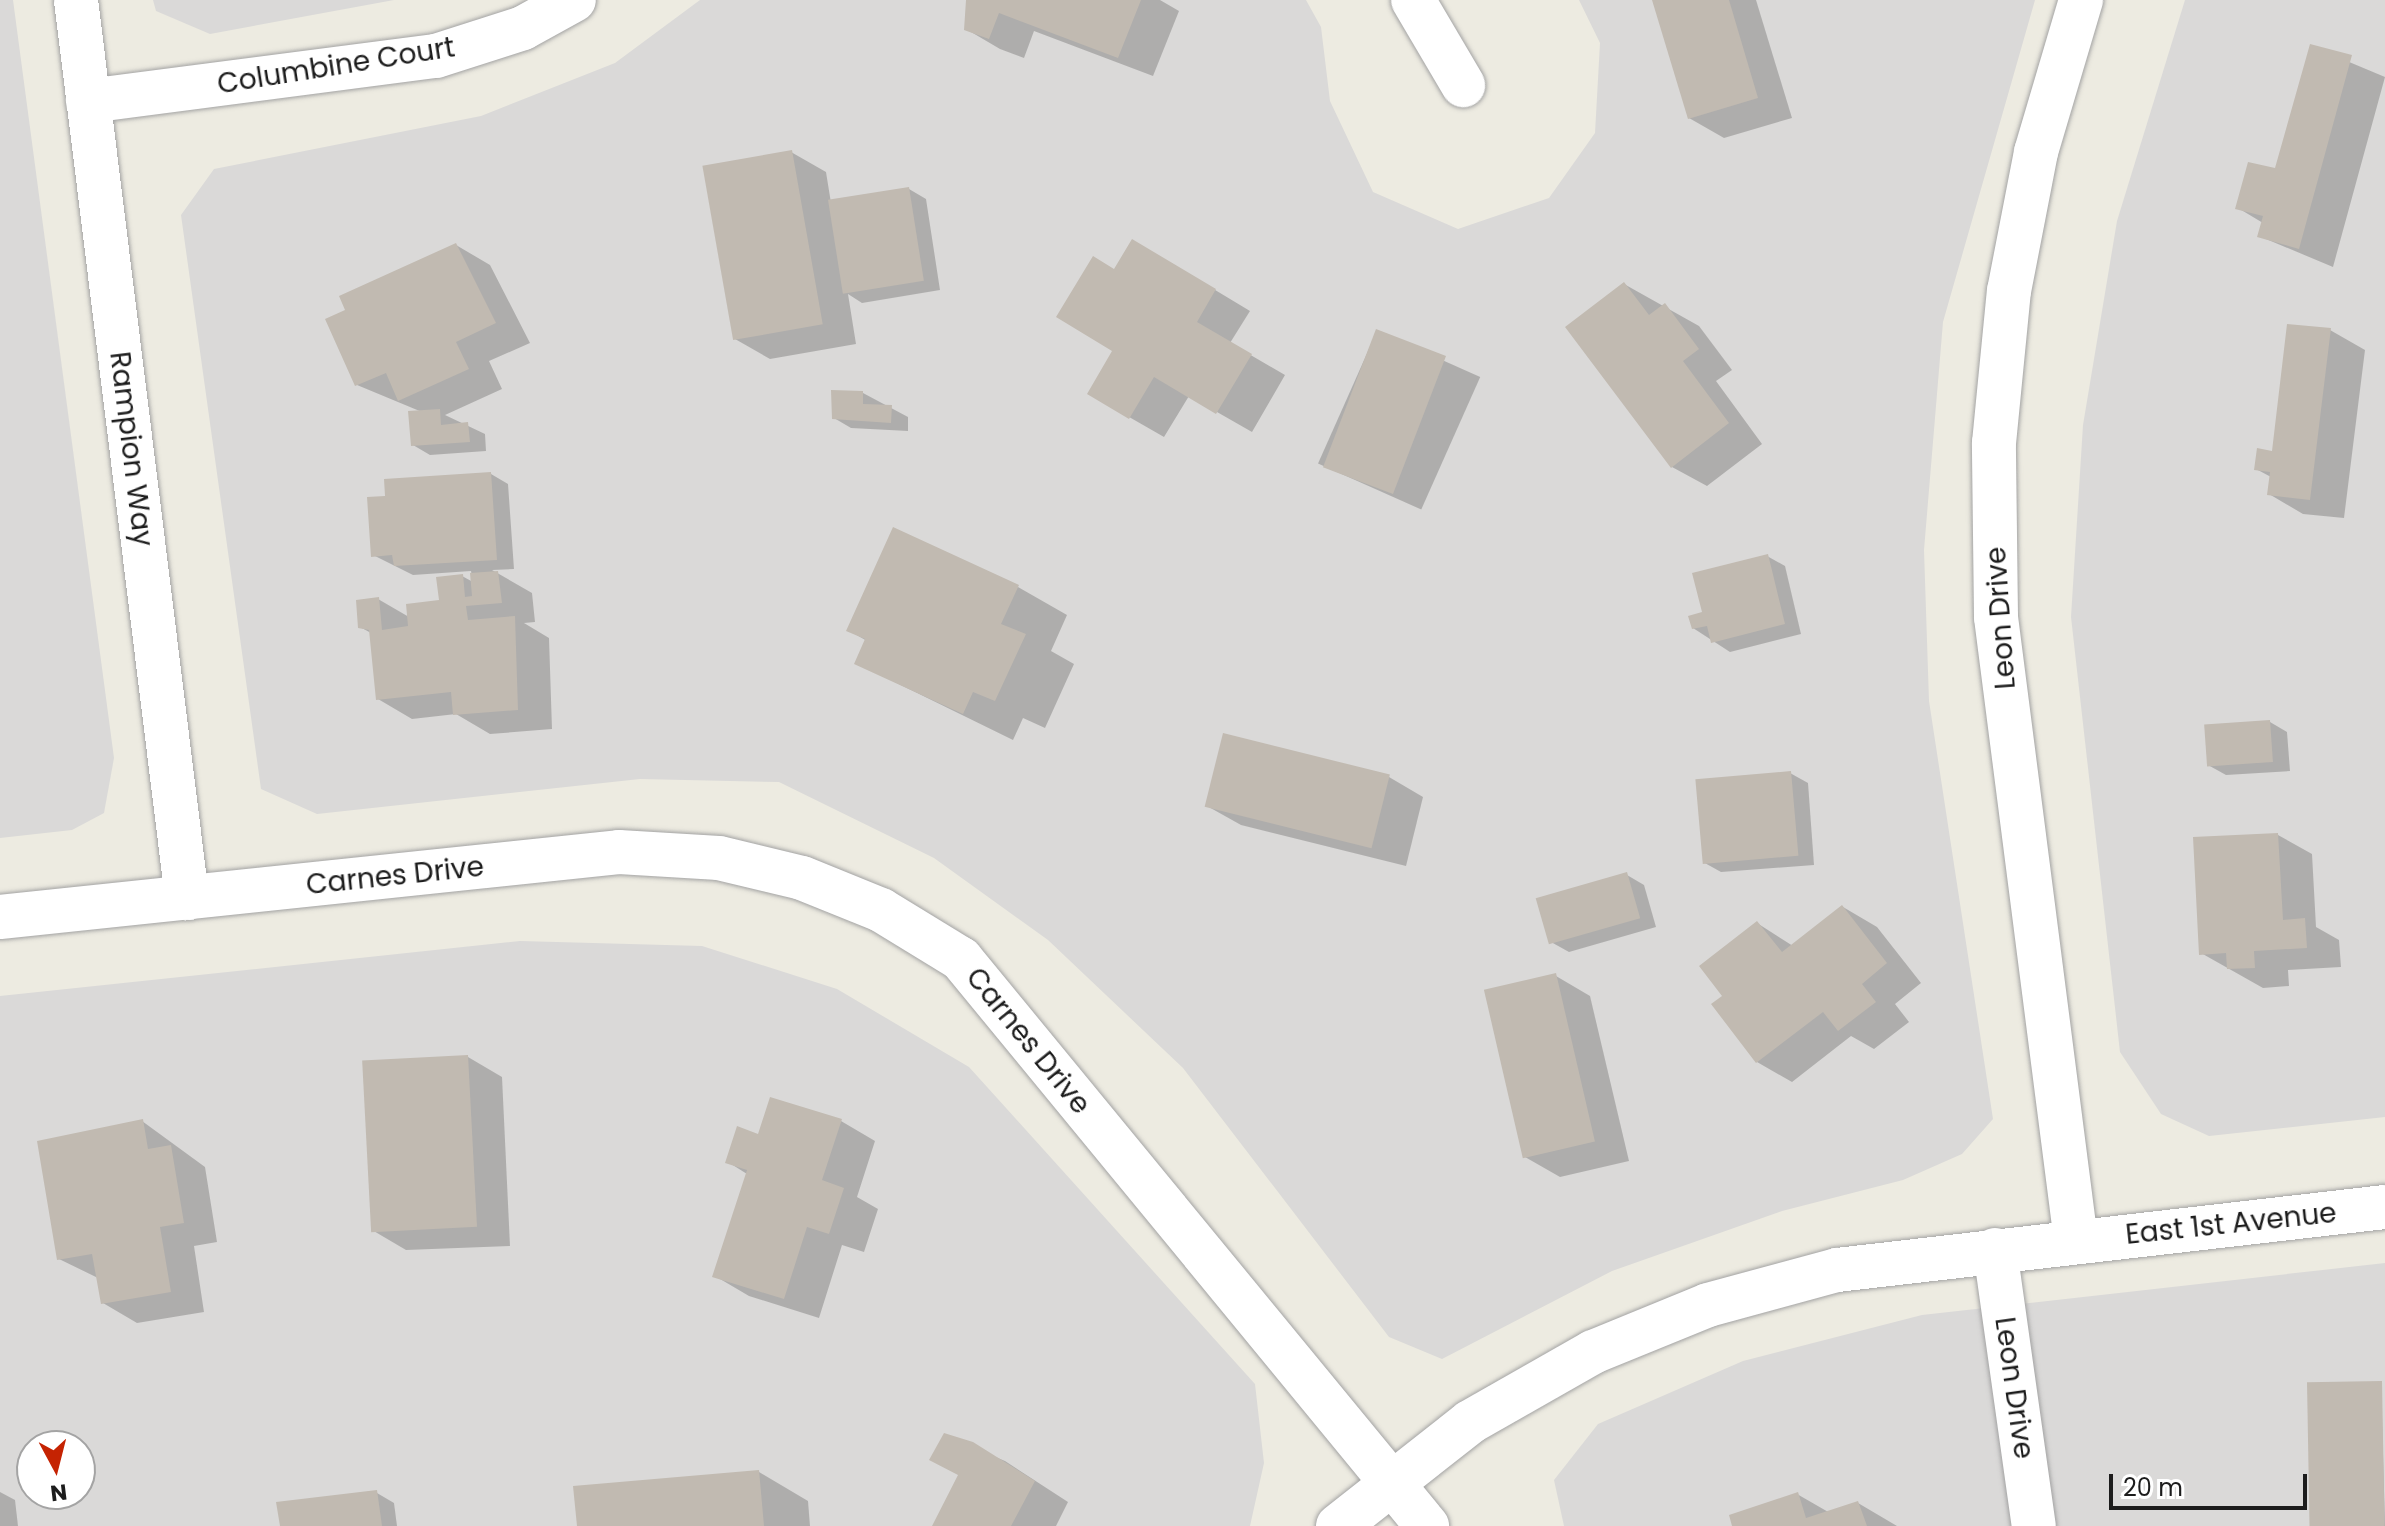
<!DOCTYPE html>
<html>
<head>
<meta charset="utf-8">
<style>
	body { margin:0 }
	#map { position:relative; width:2385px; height:1526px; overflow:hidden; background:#edebe1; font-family:Poppins,sans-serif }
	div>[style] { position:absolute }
	.residential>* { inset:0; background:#dad9d8 }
	.shadow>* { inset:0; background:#0003; transform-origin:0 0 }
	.building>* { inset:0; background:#c1bab1; transform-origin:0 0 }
	.roads { filter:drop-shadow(0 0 2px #a3a3a3) drop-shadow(0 0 2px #a3a3a3) }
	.minor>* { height:44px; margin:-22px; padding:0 22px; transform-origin:22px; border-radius:22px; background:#fff }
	span { translate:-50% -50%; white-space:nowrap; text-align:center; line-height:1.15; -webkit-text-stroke:6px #fff; paint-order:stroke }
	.street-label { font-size:28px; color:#1c1c1c }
	.north { position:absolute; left:16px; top:1430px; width:80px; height:80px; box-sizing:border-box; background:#fff; border:2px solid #a4a4a4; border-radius:50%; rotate:173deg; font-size:22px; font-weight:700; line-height:32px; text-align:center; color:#1c1c1c }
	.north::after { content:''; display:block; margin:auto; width:28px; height:36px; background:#c52302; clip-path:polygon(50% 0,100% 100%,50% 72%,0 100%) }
	.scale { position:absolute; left:2109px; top:1474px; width:198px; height:36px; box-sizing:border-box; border:4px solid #1c1c1c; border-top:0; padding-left:10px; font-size:24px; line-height:28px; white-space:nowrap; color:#1c1c1c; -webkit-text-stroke:6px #fff; paint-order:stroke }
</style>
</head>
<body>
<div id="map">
	<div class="residential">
		<i style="clip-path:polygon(0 0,13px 0,114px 758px,104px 813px,72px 830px,0 838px)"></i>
		<i style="clip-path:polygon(153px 0,394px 0,210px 34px,156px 11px)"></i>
		<i style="clip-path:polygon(700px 0,1306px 0,1321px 27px,1330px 101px,1373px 192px,1458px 229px,1549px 198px,1595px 133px,1600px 43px,1579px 0,2035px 0,1943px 322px,1924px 550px,1929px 701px,1993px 1119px,1962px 1154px,1903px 1180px,1782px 1211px,1612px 1271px,1442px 1359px,1389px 1337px,1183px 1068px,1048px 940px,934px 858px,779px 782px,640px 779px,317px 814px,261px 789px,181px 215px,214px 169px,481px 116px,615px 63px)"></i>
		<i style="clip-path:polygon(2185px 0,2385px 0,2385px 1117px,2209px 1136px,2161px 1114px,2120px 1052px,2071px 617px,2083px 425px,2117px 221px)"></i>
		<i style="clip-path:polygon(evenodd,520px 941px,702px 946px,837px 989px,969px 1067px,1255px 1384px,1264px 1463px,1250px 1526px,0 1526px,0 996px,520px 941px,32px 1446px,80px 1446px,80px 1494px,32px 1494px,32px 1446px)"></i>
		<i style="clip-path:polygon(2385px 1263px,2385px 1526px,1564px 1526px,1554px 1480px,1598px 1424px,1743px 1361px,1922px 1315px)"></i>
	</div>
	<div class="shadow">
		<i style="clip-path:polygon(968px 0,1160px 0,1179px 11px,1153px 76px,1034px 31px,1024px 58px,1000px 49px,966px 29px)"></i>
		<i style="clip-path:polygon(1654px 0,1756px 0,1792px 118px,1724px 138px,1689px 118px)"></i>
		<i style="clip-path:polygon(2311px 46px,2385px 77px,2333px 267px,2259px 236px,2263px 223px,2238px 208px,2276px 171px)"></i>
		<i style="clip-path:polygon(791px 152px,826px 172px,831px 203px,909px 189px,926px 199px,940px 290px,862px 303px,848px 294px,856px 344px,770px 359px,735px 339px)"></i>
		<i style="clip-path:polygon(456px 245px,490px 265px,530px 343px,489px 361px,502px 389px,445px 415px,485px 434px,486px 451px,430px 455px,413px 445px,422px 412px,357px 385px,348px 311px)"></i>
		<i style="clip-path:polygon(1167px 261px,1250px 311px,1230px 343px,1285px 375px,1252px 432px,1189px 396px,1164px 437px,1089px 394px,1115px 350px,1115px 271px)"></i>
		<i style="clip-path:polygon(1624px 284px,1699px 326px,1732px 370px,1716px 381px,1762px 444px,1707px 486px,1672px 467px)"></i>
		<i style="clip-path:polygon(2330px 330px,2365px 350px,2344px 518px,2303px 514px,2269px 494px,2271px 477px,2256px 469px,2274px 453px)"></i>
		<i style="left:1377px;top:331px;width:113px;height:145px;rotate:24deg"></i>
		<i style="clip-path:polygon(863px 393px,908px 417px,908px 431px,851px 428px,834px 418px)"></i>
		<i style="clip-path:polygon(491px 474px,508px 484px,514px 569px,492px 570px,532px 593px,535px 622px,524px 623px,549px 638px,552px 729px,490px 734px,456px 714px,412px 719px,378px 699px,371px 633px,360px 627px,378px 599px,409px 617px,442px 602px,462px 576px,473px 582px,471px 571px,413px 575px,373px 555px,387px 498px)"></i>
		<i style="clip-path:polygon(1767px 556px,1785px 566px,1801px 634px,1730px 652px,1693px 628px)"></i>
		<i style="clip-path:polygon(1018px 587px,1067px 615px,1051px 651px,1074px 664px,1045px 728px,1023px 718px,1013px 740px,856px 663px,867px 641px,848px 630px)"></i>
		<i style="clip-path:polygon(2270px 722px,2287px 732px,2290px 771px,2226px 775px,2208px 765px)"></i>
		<i style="clip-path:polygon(1790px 773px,1808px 783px,1814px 865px,1721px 872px,1703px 862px)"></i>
		<i style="clip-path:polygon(1389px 777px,1423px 797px,1406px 866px,1241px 825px,1207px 806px)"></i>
		<i style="clip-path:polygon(2278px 835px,2312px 854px,2316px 927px,2339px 940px,2341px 967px,2288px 970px,2289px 986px,2263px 988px,2201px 953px)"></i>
		<i style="clip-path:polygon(1627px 875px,1644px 885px,1656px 927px,1569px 952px,1551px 942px)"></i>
		<i style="clip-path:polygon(1843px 907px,1877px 927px,1921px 983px,1895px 1004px,1909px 1022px,1874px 1049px,1851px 1036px,1792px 1082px,1757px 1062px,1725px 997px,1757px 923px,1793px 946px)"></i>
		<i style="clip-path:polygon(1556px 976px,1590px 996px,1629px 1161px,1560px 1177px,1525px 1157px)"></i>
		<i style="clip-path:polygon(468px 1057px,502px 1077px,510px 1246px,406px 1250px,372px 1230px)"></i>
		<i style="clip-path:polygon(142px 1121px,205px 1167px,217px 1242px,194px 1246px,204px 1312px,137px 1323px,103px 1303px,98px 1278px,59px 1259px)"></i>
		<i style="clip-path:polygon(841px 1121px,875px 1141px,857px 1197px,878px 1209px,864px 1252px,842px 1245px,819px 1318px,749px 1296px,715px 1276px,747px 1174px,728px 1162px,760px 1136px)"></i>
		<i style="clip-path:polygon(2381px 1383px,2385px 1526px,2315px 1526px)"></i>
		<i style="clip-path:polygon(945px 1436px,1005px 1461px,1068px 1502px,1056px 1526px,934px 1526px,960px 1476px)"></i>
		<i style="clip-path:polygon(759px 1472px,808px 1501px,810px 1526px,578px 1526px)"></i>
		<i style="clip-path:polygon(0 1492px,15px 1500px,18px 1526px,0 1526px)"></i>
		<i style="clip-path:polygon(377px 1493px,394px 1503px,397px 1526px,282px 1526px)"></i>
		<i style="clip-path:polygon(1797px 1494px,1830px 1513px,1858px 1503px,1897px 1526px,1735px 1526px)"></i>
	</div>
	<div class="building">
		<i style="clip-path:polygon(966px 0,1141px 0,1118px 58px,999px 13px,989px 39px,964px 30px)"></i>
		<i style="clip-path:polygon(1652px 0,1729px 0,1758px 98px,1688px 119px)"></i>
		<i style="clip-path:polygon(2310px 44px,2352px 55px,2299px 249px,2257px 237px,2263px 216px,2235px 209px,2248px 162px,2275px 168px)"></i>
		<i style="left:792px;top:150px;width:177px;height:91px;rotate:80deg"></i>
		<i style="left:909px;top:187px;width:95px;height:82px;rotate:81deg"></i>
		<i style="clip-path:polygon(1132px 239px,1216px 289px,1197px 322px,1252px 354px,1216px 414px,1154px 377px,1129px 419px,1087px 394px,1112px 351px,1056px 317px,1093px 256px,1114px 269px)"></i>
		<i style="clip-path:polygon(456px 243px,496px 323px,456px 342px,469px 369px,398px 401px,386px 373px,355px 386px,325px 319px,345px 310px,339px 296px)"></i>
		<i style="clip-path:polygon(1624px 282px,1649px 315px,1665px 303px,1699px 349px,1683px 361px,1729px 423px,1671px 468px,1565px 327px)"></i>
		<i style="clip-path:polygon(2287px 324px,2331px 328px,2310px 500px,2267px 495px,2270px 472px,2254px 470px,2257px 448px,2272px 451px)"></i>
		<i style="left:1376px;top:329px;width:75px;height:148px;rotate:21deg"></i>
		<i style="clip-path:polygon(831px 390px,863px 391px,863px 404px,892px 405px,891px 423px,832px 419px)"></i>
		<i style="clip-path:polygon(440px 409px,441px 425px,468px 422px,470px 442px,411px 446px,408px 411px)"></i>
		<i style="clip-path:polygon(491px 472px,497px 560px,394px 566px,392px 555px,371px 557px,367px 497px,385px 496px,384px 479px)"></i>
		<i style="clip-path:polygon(893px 527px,1019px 585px,1001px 624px,1026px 634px,995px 701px,973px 692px,963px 714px,854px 664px,865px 639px,846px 631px)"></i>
		<i style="clip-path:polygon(1768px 554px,1785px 624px,1711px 643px,1707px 626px,1692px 629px,1688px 616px,1702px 612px,1692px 573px)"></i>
		<i style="clip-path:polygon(498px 571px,502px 603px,466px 606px,468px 620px,515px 616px,518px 710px,453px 715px,451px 692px,376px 700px,369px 630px,358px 628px,356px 600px,379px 597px,382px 630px,408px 626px,406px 604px,439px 600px,436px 577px,463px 574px,465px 597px,472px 596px,470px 573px)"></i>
		<i style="left:2270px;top:720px;width:42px;height:66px;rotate:86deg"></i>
		<i style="left:1223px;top:733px;width:172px;height:76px;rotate:14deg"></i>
		<i style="left:1791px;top:771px;width:85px;height:96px;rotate:85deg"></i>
		<i style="clip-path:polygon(2278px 833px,2283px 920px,2305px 918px,2307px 948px,2254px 951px,2255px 968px,2227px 969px,2226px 953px,2199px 955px,2193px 837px)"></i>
		<i style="left:1627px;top:872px;width:48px;height:95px;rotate:74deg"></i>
		<i style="clip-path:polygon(1842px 905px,1887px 963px,1862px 984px,1876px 1002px,1838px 1031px,1823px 1012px,1756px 1063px,1711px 1004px,1722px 996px,1699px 966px,1757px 921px,1782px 952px)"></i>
		<i style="left:1556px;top:973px;width:173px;height:74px;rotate:77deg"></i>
		<i style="left:468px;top:1055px;width:172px;height:106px;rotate:87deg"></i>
		<i style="clip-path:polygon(770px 1097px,842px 1119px,822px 1180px,844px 1188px,829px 1234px,807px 1227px,784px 1299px,712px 1277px,747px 1170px,725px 1163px,737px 1126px,758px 1134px)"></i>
		<i style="clip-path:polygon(143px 1119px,148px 1149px,171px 1145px,184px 1223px,160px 1227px,171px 1292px,101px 1304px,92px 1254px,57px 1260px,37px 1141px)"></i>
		<i style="left:2382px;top:1381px;width:145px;height:75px;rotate:89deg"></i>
		<i style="clip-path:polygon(944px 1433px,973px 1442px,1035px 1481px,1011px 1526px,932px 1526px,958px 1475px,929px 1460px)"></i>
		<i style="clip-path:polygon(759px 1470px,764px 1526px,577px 1526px,573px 1486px)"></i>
		<i style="clip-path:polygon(377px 1490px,382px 1526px,280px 1526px,276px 1502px)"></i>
		<i style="clip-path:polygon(1798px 1492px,1806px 1518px,1858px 1501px,1867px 1526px,1732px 1526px,1729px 1515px)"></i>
	</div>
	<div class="roads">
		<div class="minor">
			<i style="left:76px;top:0;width:905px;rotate:82.95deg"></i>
			<i style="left:1413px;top:0;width:99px;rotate:59.5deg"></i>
			<i style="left:88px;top:101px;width:351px;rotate:-7.4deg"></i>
			<i style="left:436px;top:56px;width:91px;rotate:-17.8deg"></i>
			<i style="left:523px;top:28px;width:58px;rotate:-28.8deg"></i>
			<i style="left:0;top:917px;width:622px;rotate:-5.99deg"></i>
			<i style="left:619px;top:852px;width:100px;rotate:3.4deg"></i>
			<i style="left:719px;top:858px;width:85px;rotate:13.5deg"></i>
			<i style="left:802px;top:878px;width:85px;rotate:22.1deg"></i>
			<i style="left:881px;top:910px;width:94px;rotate:31.5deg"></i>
			<i style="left:961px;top:959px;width:734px;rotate:50.58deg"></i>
			<i style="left:2076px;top:1241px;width:629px;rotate:-97.31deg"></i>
			<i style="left:1996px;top:617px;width:174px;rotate:-90.7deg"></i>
			<i style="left:1994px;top:443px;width:153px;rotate:-84.4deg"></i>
			<i style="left:2009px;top:291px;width:142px;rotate:-79deg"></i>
			<i style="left:2036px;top:152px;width:159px;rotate:-73.5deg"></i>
			<i style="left:1995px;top:1250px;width:279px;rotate:82deg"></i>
			<i style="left:1338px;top:1526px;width:168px;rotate:-38.2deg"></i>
			<i style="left:1470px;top:1422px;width:142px;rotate:-29.6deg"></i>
			<i style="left:1593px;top:1352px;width:124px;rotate:-22.2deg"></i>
			<i style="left:1708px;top:1305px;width:134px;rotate:-15.2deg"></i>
			<i style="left:1837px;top:1270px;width:552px;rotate:-6.56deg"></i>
		</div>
	</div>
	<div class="street-label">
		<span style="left:336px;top:66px;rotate:-9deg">Columbine Court</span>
		<span style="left:131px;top:449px;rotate:83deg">Rampion Way</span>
		<span style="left:2001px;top:618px;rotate:-94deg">Leon Drive</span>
		<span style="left:395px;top:876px;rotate:-6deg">Carnes Drive</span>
		<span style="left:1028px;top:1041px;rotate:51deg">Carnes Drive</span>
		<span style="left:2231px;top:1224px;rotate:-6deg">East 1st Avenue</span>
		<span style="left:2014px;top:1388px;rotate:82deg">Leon Drive</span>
	</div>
	<div class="north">N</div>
	<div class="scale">20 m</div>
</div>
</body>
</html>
